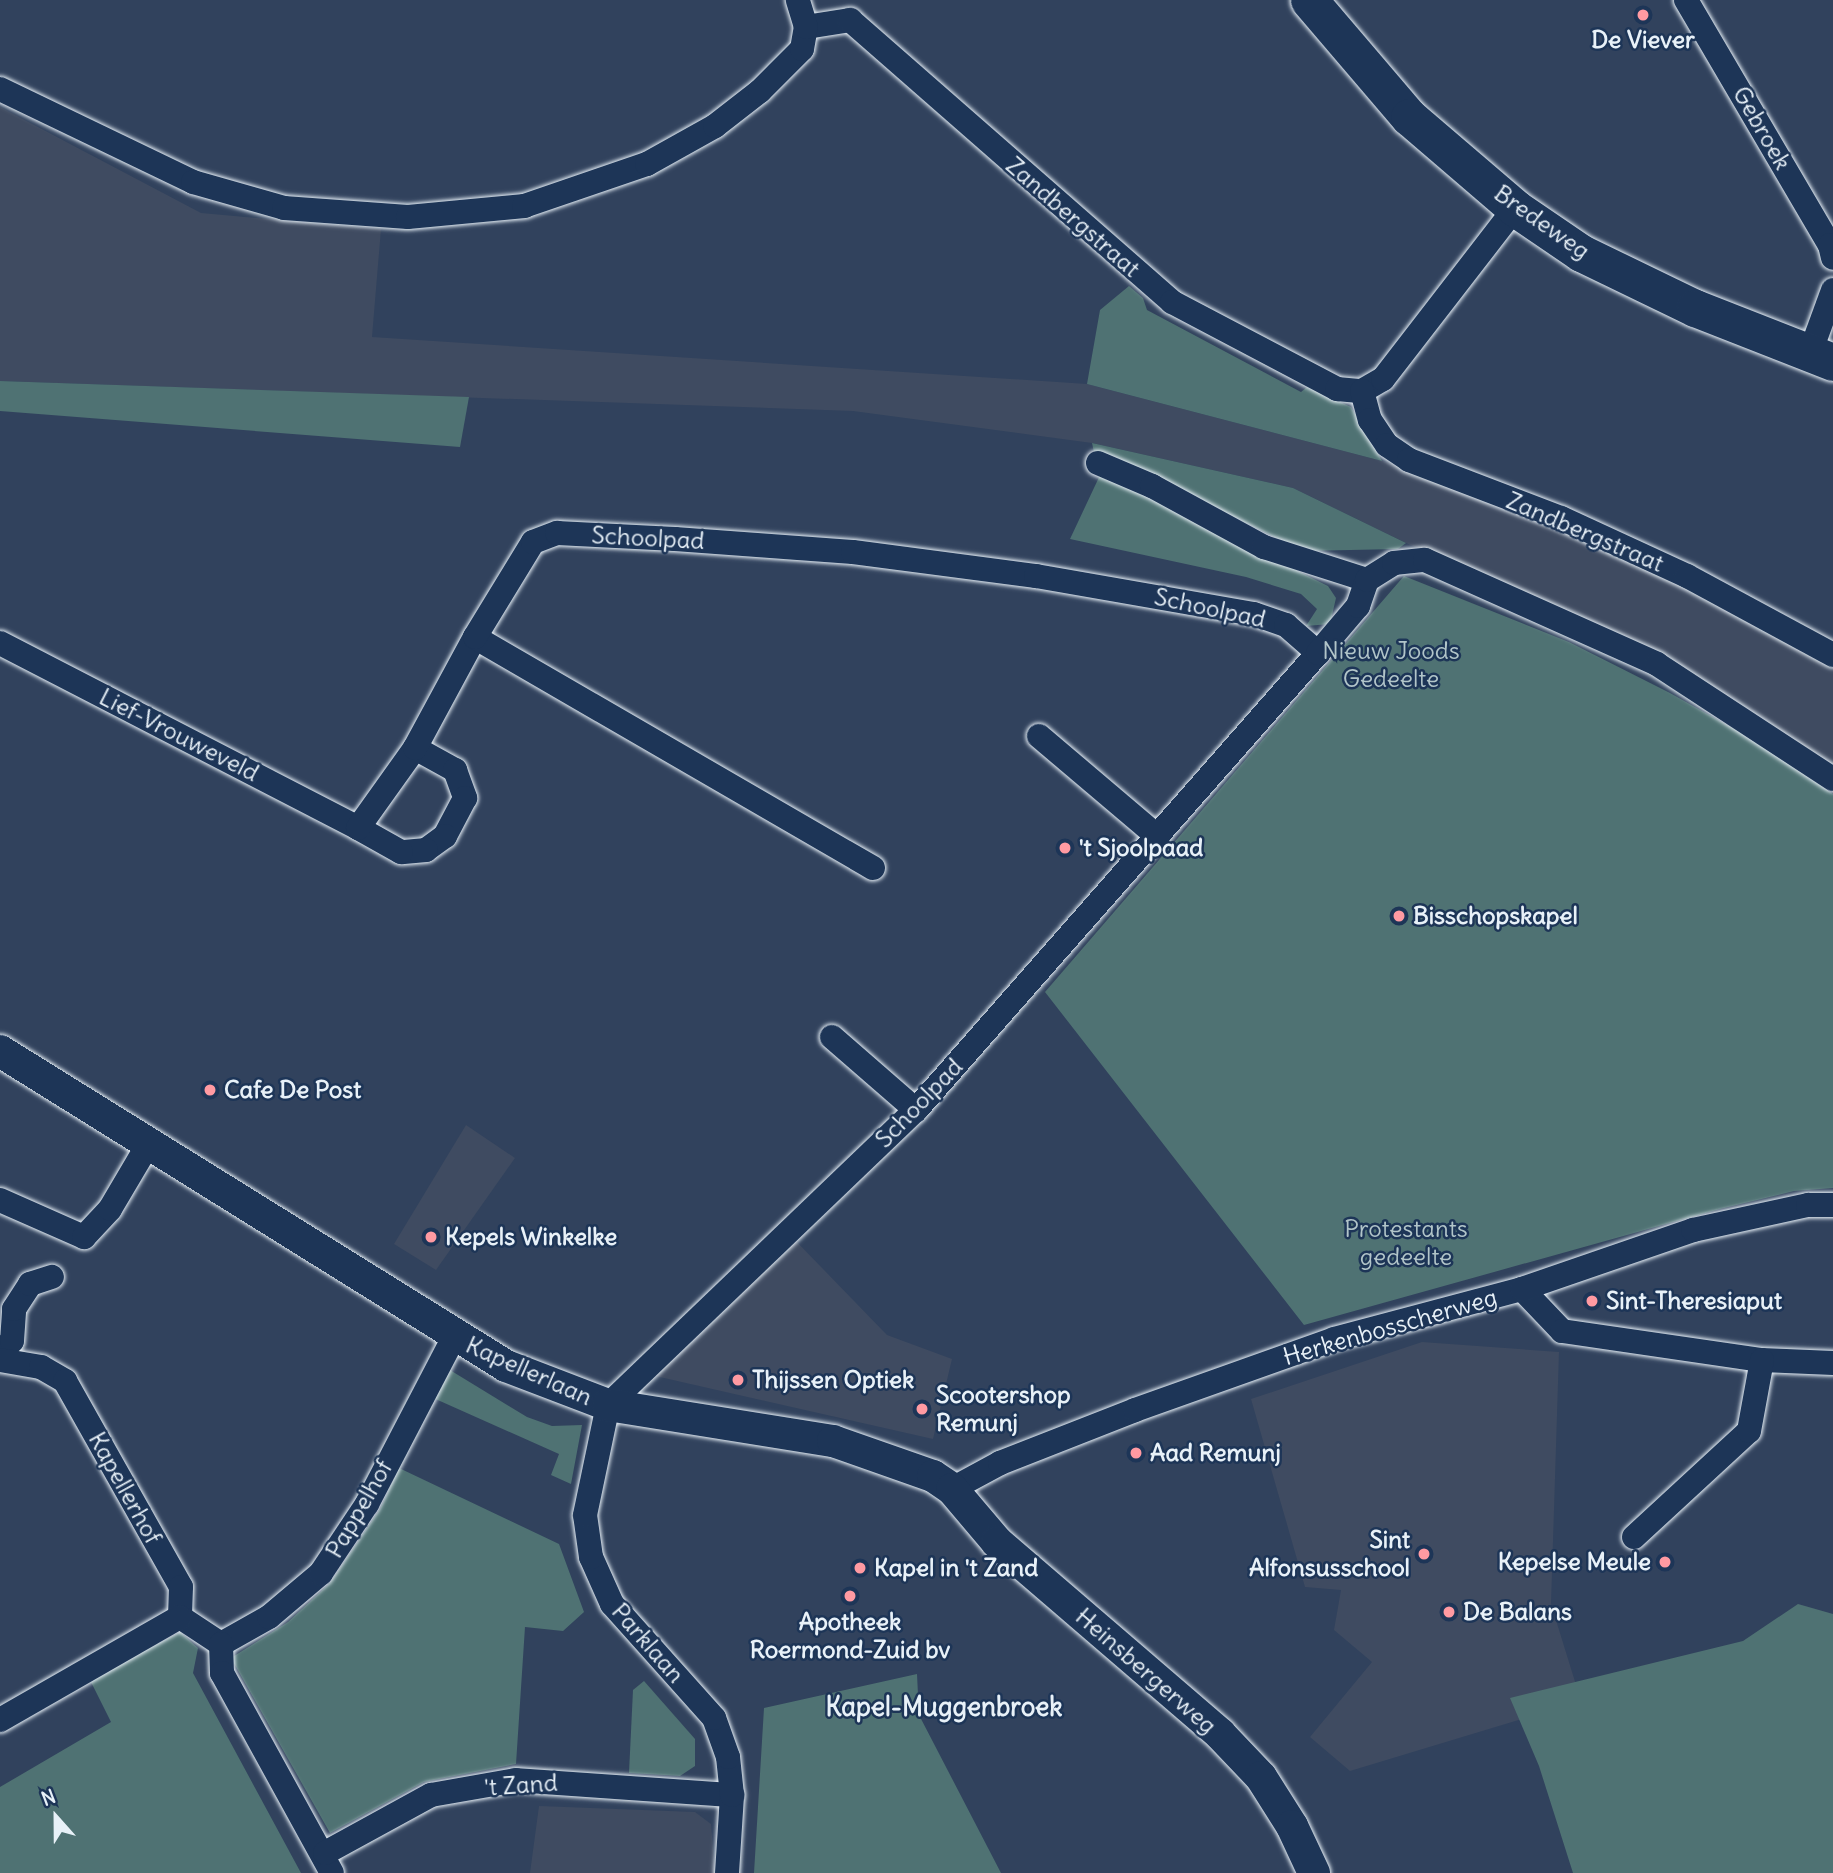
<!DOCTYPE html>
<html>
<head>
<meta charset="utf-8">
<style>
	body { margin:0 }
	#map { position:relative; width:1833px; height:1873px; overflow:hidden; background:#31425d; font-family:Delius,sans-serif }
	div>[style] { position:absolute }
	.built>* { inset:0; background:#3f4b61 }
	.green>* { inset:0; background:#4f7273 }
	.roads { filter:drop-shadow(0 0 2px #e8f1f8) drop-shadow(0 0 2px #e8f1f8) }
	.minor>* { height:24px; margin:-12px; padding:0 12px; transform-origin:12px; border-radius:12px; background:#1d3557 }
	.tertiary>* { height:32px; margin:-16px; padding:0 16px; transform-origin:16px; border-radius:16px; background:#1d3557 }
	.secondary>* { height:37px; margin:-18.5px; padding:0 18.5px; transform-origin:18.5px; border-radius:18.5px; background:#1d3557 }
	.dots>* { width:19px; height:19px; translate:-50% -50%; box-sizing:border-box; border:4px solid #1d3557; border-radius:50% }
	span { translate:-50% -50%; white-space:nowrap; text-align:center; line-height:1.15; -webkit-text-stroke:5px #1d3557; paint-order:stroke }
	.poi-label { font-size:24px; color:#e8f1f8; font-weight:700 }
	.left { translate:0 -50%; text-align:left }
	.right { translate:-100% -50%; text-align:right }
	.street-label { font-size:24px; color:#e8f1f8 }
	.park-label { font-size:24px; color:#b2c5c9 }
	.neighbourhood-label { font-size:26px; color:#e8f1f8; font-weight:700 }
	.north { position:absolute; left:21px; top:1782px; width:70px; height:70px; -webkit-text-stroke:5px #1d3557; paint-order:stroke; rotate:339deg; font-size:19px; font-weight:700; line-height:28px; text-align:center; color:#e8f1f8 }
	.north::after { content:''; display:block; margin:auto; width:24px; height:32px; background:#e8f1f8; clip-path:polygon(50% 0,100% 100%,50% 72%,0 100%) }
</style>
</head>
<body>
<div id="map">
	<div class="built">
		<i style="clip-path:polygon(0 107px,201px 213px,381px 229px,372px 337px,1087px 384px,1382px 461px,1477px 492px,1686px 586px,1833px 661px,1833px 768px,1566px 611px,1406px 543px,1293px 488px,1092px 443px,853px 411px,0 381px)"></i>
		<i style="clip-path:polygon(466px 1125px,515px 1158px,436px 1270px,394px 1244px)"></i>
		<i style="clip-path:polygon(793px 1238px,887px 1335px,952px 1359px,933px 1439px,651px 1375px)"></i>
		<i style="clip-path:polygon(1422px 1342px,1559px 1352px,1551px 1604px,1581px 1701px,1350px 1771px,1310px 1737px,1372px 1662px,1334px 1630px,1341px 1590px,1305px 1587px,1251px 1399px)"></i>
		<i style="clip-path:polygon(539px 1806px,695px 1812px,711px 1824px,715px 1873px,530px 1873px)"></i>
	</div>
	<div class="green">
		<i style="clip-path:polygon(1129px 286px,1143px 298px,1147px 310px,1301px 392px,1307px 387px,1351px 407px,1382px 461px,1087px 384px,1100px 310px)"></i>
		<i style="clip-path:polygon(0 381px,469px 397px,460px 447px,0 411px)"></i>
		<i style="clip-path:polygon(1092px 443px,1293px 488px,1406px 543px,1398px 549px,1303px 551px,1132px 467px,1095px 457px)"></i>
		<i style="clip-path:polygon(1101px 473px,1328px 586px,1336px 598px,1330px 624px,1306px 626px,1317px 609px,1301px 594px,1246px 577px,1070px 539px)"></i>
		<i style="clip-path:polygon(1404px 576px,1569px 642px,1670px 693px,1745px 735px,1833px 794px,1833px 1188px,1794px 1191px,1720px 1209px,1304px 1325px,1045px 992px)"></i>
		<i style="clip-path:polygon(445px 1367px,527px 1417px,552px 1426px,582px 1425px,571px 1484px,551px 1475px,559px 1454px,431px 1397px)"></i>
		<i style="clip-path:polygon(399px 1468px,559px 1544px,584px 1612px,563px 1631px,525px 1627px,516px 1764px,424px 1782px,330px 1833px,231px 1658px,288px 1622px,330px 1583px,380px 1509px)"></i>
		<i style="clip-path:polygon(1798px 1604px,1833px 1614px,1833px 1873px,1573px 1873px,1539px 1766px,1510px 1698px,1743px 1641px)"></i>
		<i style="clip-path:polygon(180px 1632px,198px 1648px,193px 1673px,301px 1873px,0 1873px,0 1787px,111px 1722px,90px 1680px)"></i>
		<i style="clip-path:polygon(917px 1674px,919px 1715px,1001px 1873px,754px 1873px,764px 1708px)"></i>
		<i style="clip-path:polygon(644px 1681px,695px 1739px,695px 1766px,680px 1776px,629px 1773px,633px 1690px)"></i>
	</div>
	<div class="roads">
		<div class="minor">
			<i style="left:1686px;top:0;width:284px;rotate:59.6deg"></i>
			<i style="left:1830px;top:245px;width:13px;rotate:77deg"></i>
			<i style="left:806px;top:27px;width:45px;rotate:-9deg"></i>
			<i style="left:850px;top:20px;width:428px;rotate:41.2deg"></i>
			<i style="left:1172px;top:302px;width:187px;rotate:27.8deg"></i>
			<i style="left:1337px;top:389px;width:25px;rotate:5deg"></i>
			<i style="left:1362px;top:391px;width:24px;rotate:-30deg"></i>
			<i style="left:1383px;top:379px;width:216px;rotate:-52.3deg"></i>
			<i style="left:0;top:89px;width:214px;rotate:25.7deg"></i>
			<i style="left:193px;top:182px;width:95px;rotate:15.9deg"></i>
			<i style="left:284px;top:208px;width:124px;rotate:4.2deg"></i>
			<i style="left:408px;top:217px;width:117px;rotate:-5.4deg"></i>
			<i style="left:524px;top:206px;width:130px;rotate:-18.9deg"></i>
			<i style="left:647px;top:164px;width:78px;rotate:-29.2deg"></i>
			<i style="left:715px;top:126px;width:57px;rotate:-37.9deg"></i>
			<i style="left:760px;top:91px;width:59px;rotate:-45deg"></i>
			<i style="left:802px;top:49px;width:22px;rotate:-80deg"></i>
			<i style="left:806px;top:27px;width:28px;rotate:-107deg"></i>
			<i style="left:1810px;top:353px;width:67px;rotate:-69.9deg"></i>
			<i style="left:1362px;top:391px;width:30px;rotate:75deg"></i>
			<i style="left:1370px;top:420px;width:30px;rotate:56deg"></i>
			<i style="left:1387px;top:445px;width:27px;rotate:34deg"></i>
			<i style="left:1409px;top:460px;width:163px;rotate:20.9deg"></i>
			<i style="left:1561px;top:518px;width:139px;rotate:24.7deg"></i>
			<i style="left:1687px;top:576px;width:166px;rotate:28.4deg"></i>
			<i style="left:1098px;top:463px;width:59px;rotate:23.1deg"></i>
			<i style="left:1152px;top:486px;width:128px;rotate:28.6deg"></i>
			<i style="left:1264px;top:547px;width:108px;rotate:17.8deg"></i>
			<i style="left:0;top:643px;width:403px;rotate:27.3deg"></i>
			<i style="left:1039px;top:736px;width:156px;rotate:40.3deg"></i>
			<i style="left:415px;top:748px;width:46px;rotate:28.8deg"></i>
			<i style="left:455px;top:770px;width:30px;rotate:70deg"></i>
			<i style="left:465px;top:798px;width:43px;rotate:117.8deg"></i>
			<i style="left:445px;top:836px;width:24px;rotate:144deg"></i>
			<i style="left:426px;top:850px;width:25px;rotate:175deg"></i>
			<i style="left:401px;top:852px;width:49px;rotate:-150.8deg"></i>
			<i style="left:358px;top:828px;width:98px;rotate:-54.5deg"></i>
			<i style="left:415px;top:748px;width:126px;rotate:-61.6deg"></i>
			<i style="left:873px;top:868px;width:460px;rotate:-149.9deg"></i>
			<i style="left:475px;top:637px;width:111px;rotate:-58.6deg"></i>
			<i style="left:533px;top:542px;width:26px;rotate:-21deg"></i>
			<i style="left:557px;top:533px;width:118px;rotate:2.9deg"></i>
			<i style="left:675px;top:539px;width:178px;rotate:4.2deg"></i>
			<i style="left:853px;top:552px;width:185px;rotate:7.5deg"></i>
			<i style="left:1036px;top:576px;width:221px;rotate:9.9deg"></i>
			<i style="left:1254px;top:614px;width:34px;rotate:19deg"></i>
			<i style="left:1286px;top:625px;width:43px;rotate:41.2deg"></i>
			<i style="left:832px;top:1037px;width:111px;rotate:41deg"></i>
			<i style="left:0;top:1200px;width:92px;rotate:23.8deg"></i>
			<i style="left:84px;top:1237px;width:38px;rotate:-47deg"></i>
			<i style="left:110px;top:1209px;width:77px;rotate:-59.4deg"></i>
			<i style="left:1522px;top:1289px;width:58px;rotate:46.4deg"></i>
			<i style="left:1562px;top:1331px;width:202px;rotate:8.3deg"></i>
			<i style="left:1762px;top:1360px;width:71px;rotate:2.4deg"></i>
			<i style="left:0;top:1352px;width:16px;rotate:-43deg"></i>
			<i style="left:12px;top:1341px;width:32px;rotate:-86deg"></i>
			<i style="left:14px;top:1309px;width:30px;rotate:-57deg"></i>
			<i style="left:30px;top:1284px;width:23px;rotate:-18deg"></i>
			<i style="left:0;top:1360px;width:42px;rotate:9.7deg"></i>
			<i style="left:41px;top:1367px;width:28px;rotate:30deg"></i>
			<i style="left:65px;top:1381px;width:236px;rotate:60.6deg"></i>
			<i style="left:181px;top:1587px;width:30px;rotate:92deg"></i>
			<i style="left:180px;top:1617px;width:49px;rotate:33.4deg"></i>
			<i style="left:952px;top:1489px;width:55px;rotate:-28.4deg"></i>
			<i style="left:1000px;top:1463px;width:145px;rotate:-21.4deg"></i>
			<i style="left:1135px;top:1410px;width:211px;rotate:-19.6deg"></i>
			<i style="left:1334px;top:1339px;width:195px;rotate:-14.9deg"></i>
			<i style="left:1522px;top:1289px;width:181px;rotate:-19deg"></i>
			<i style="left:1693px;top:1230px;width:118px;rotate:-12.3deg"></i>
			<i style="left:1808px;top:1205px;width:25px"></i>
			<i style="left:1634px;top:1537px;width:156px;rotate:-42.7deg"></i>
			<i style="left:1749px;top:1431px;width:72px;rotate:-79.6deg"></i>
			<i style="left:221px;top:1644px;width:55px;rotate:-29.4deg"></i>
			<i style="left:269px;top:1617px;width:68px;rotate:-40.2deg"></i>
			<i style="left:321px;top:1573px;width:83px;rotate:-56.3deg"></i>
			<i style="left:367px;top:1504px;width:188px;rotate:-62.5deg"></i>
			<i style="left:221px;top:1644px;width:29px;rotate:88deg"></i>
			<i style="left:222px;top:1673px;width:228px;rotate:61.2deg"></i>
			<i style="left:0;top:1720px;width:207px;rotate:-29.8deg"></i>
			<i style="left:325px;top:1853px;width:121px;rotate:-28.7deg"></i>
			<i style="left:431px;top:1795px;width:86px;rotate:-10deg"></i>
			<i style="left:516px;top:1780px;width:217px;rotate:4deg"></i>
			<i style="left:727px;top:1873px;width:78px;rotate:-86.3deg"></i>
			<i style="left:732px;top:1795px;width:38px;rotate:-96deg"></i>
			<i style="left:728px;top:1757px;width:41px;rotate:-109.7deg"></i>
			<i style="left:714px;top:1718px;width:153px;rotate:-131.8deg"></i>
			<i style="left:612px;top:1604px;width:51px;rotate:-114.1deg"></i>
			<i style="left:591px;top:1557px;width:42px;rotate:-98.1deg"></i>
			<i style="left:585px;top:1515px;width:112px;rotate:-78.2deg"></i>
			<i style="left:608px;top:1405px;width:426px;rotate:-43.8deg"></i>
			<i style="left:916px;top:1110px;width:609px;rotate:-48.66deg"></i>
			<i style="left:1318px;top:653px;width:62px;rotate:-49.6deg"></i>
			<i style="left:1358px;top:606px;width:28px;rotate:-71deg"></i>
			<i style="left:1367px;top:580px;width:32px;rotate:-32deg"></i>
			<i style="left:1394px;top:563px;width:31px;rotate:-6deg"></i>
			<i style="left:1425px;top:560px;width:254px;rotate:24.1deg"></i>
			<i style="left:1657px;top:664px;width:210px;rotate:33.2deg"></i>
		</div>
		<div class="tertiary">
			<i style="left:0;top:1051px;width:596px;rotate:31.9deg"></i>
			<i style="left:506px;top:1366px;width:109px;rotate:20.9deg"></i>
			<i style="left:608px;top:1405px;width:228px;rotate:9.1deg"></i>
			<i style="left:833px;top:1441px;width:106px;rotate:19.3deg"></i>
			<i style="left:933px;top:1476px;width:23px;rotate:34deg"></i>
			<i style="left:952px;top:1489px;width:70px;rotate:49.7deg"></i>
			<i style="left:997px;top:1542px;width:294px;rotate:40.7deg"></i>
			<i style="left:1220px;top:1734px;width:59px;rotate:46.4deg"></i>
			<i style="left:1261px;top:1777px;width:58px;rotate:57.7deg"></i>
			<i style="left:1292px;top:1826px;width:52px;rotate:64.9deg"></i>
		</div>
		<div class="secondary">
			<i style="left:1309px;top:0;width:154px;rotate:49.5deg"></i>
			<i style="left:1409px;top:117px;width:140px;rotate:40.6deg"></i>
			<i style="left:1515px;top:208px;width:80px;rotate:34.3deg"></i>
			<i style="left:1581px;top:253px;width:127px;rotate:25.8deg"></i>
			<i style="left:1695px;top:308px;width:148px;rotate:21.4deg"></i>
		</div>
	</div>
	<div class="dots">
		<i style="left:1643px;top:15px;background:#ff9aa2"></i>
		<i style="left:1065px;top:848px;background:#ff9aa2"></i>
		<i style="left:1399px;top:916px;background:#ff9aa2"></i>
		<i style="left:210px;top:1090px;background:#ff9aa2"></i>
		<i style="left:431px;top:1237px;background:#ff9aa2"></i>
		<i style="left:1592px;top:1301px;background:#ff9aa2"></i>
		<i style="left:738px;top:1380px;background:#ff9aa2"></i>
		<i style="left:922px;top:1409px;background:#ff9aa2"></i>
		<i style="left:1136px;top:1453px;background:#ff9aa2"></i>
		<i style="left:1424px;top:1554px;background:#ff9aa2"></i>
		<i style="left:1665px;top:1562px;background:#ff9aa2"></i>
		<i style="left:860px;top:1568px;background:#ff9aa2"></i>
		<i style="left:850px;top:1596px;background:#ff9aa2"></i>
		<i style="left:1449px;top:1612px;background:#ff9aa2"></i>
	</div>
	<div class="poi-label">
		<span style="left:1643px;top:40px">De Viever</span>
		<span class="left" style="left:1079px;top:848px">'t Sjoolpaad</span>
		<span class="left" style="left:1413px;top:916px">Bisschopskapel</span>
		<span class="left" style="left:224px;top:1090px">Cafe De Post</span>
		<span class="left" style="left:445px;top:1237px">Kepels Winkelke</span>
		<span class="left" style="left:1606px;top:1301px">Sint-Theresiaput</span>
		<span class="left" style="left:752px;top:1380px">Thijssen Optiek</span>
		<span class="left" style="left:936px;top:1409px">Scootershop<br>Remunj</span>
		<span class="left" style="left:1150px;top:1453px">Aad Remunj</span>
		<span class="right" style="left:1410px;top:1554px">Sint<br>Alfonsusschool</span>
		<span class="right" style="left:1651px;top:1562px">Kepelse Meule</span>
		<span class="left" style="left:874px;top:1568px">Kapel in 't Zand</span>
		<span class="left" style="left:1463px;top:1612px">De Balans</span>
		<span style="left:850px;top:1636px">Apotheek<br>Roermond-Zuid bv</span>
	</div>
	<div class="street-label">
		<span style="left:1762px;top:128px;rotate:60deg">Gebroek</span>
		<span style="left:1073px;top:217px;rotate:41deg">Zandbergstraat</span>
		<span style="left:1542px;top:222px;rotate:35deg">Bredeweg</span>
		<span style="left:1585px;top:532px;rotate:23deg">Zandbergstraat</span>
		<span style="left:648px;top:538px;rotate:3deg">Schoolpad</span>
		<span style="left:1210px;top:608px;rotate:12deg">Schoolpad</span>
		<span style="left:179px;top:735px;rotate:27deg">Lief-Vrouweveld</span>
		<span style="left:919px;top:1103px;rotate:-46deg">Schoolpad</span>
		<span style="left:1390px;top:1327px;rotate:-16deg">Herkenbosscherweg</span>
		<span style="left:529px;top:1371px;rotate:24deg">Kapellerlaan</span>
		<span style="left:125px;top:1488px;rotate:61deg">Kapellerhof</span>
		<span style="left:359px;top:1509px;rotate:-60deg">Pappelhof</span>
		<span style="left:648px;top:1643px;rotate:49deg">Parklaan</span>
		<span style="left:1146px;top:1671px;rotate:41deg">Heinsbergerweg</span>
		<span style="left:521px;top:1785px;rotate:-4deg">'t Zand</span>
	</div>
	<div class="park-label">
		<span style="left:1391px;top:665px">Nieuw Joods<br>Gedeelte</span>
		<span style="left:1406px;top:1243px">Protestants<br>gedeelte</span>
	</div>
	<div class="neighbourhood-label">
		<span style="left:944px;top:1707px">Kapel-Muggenbroek</span>
	</div>
	<div class="north">N</div>
</div>
</body>
</html>
